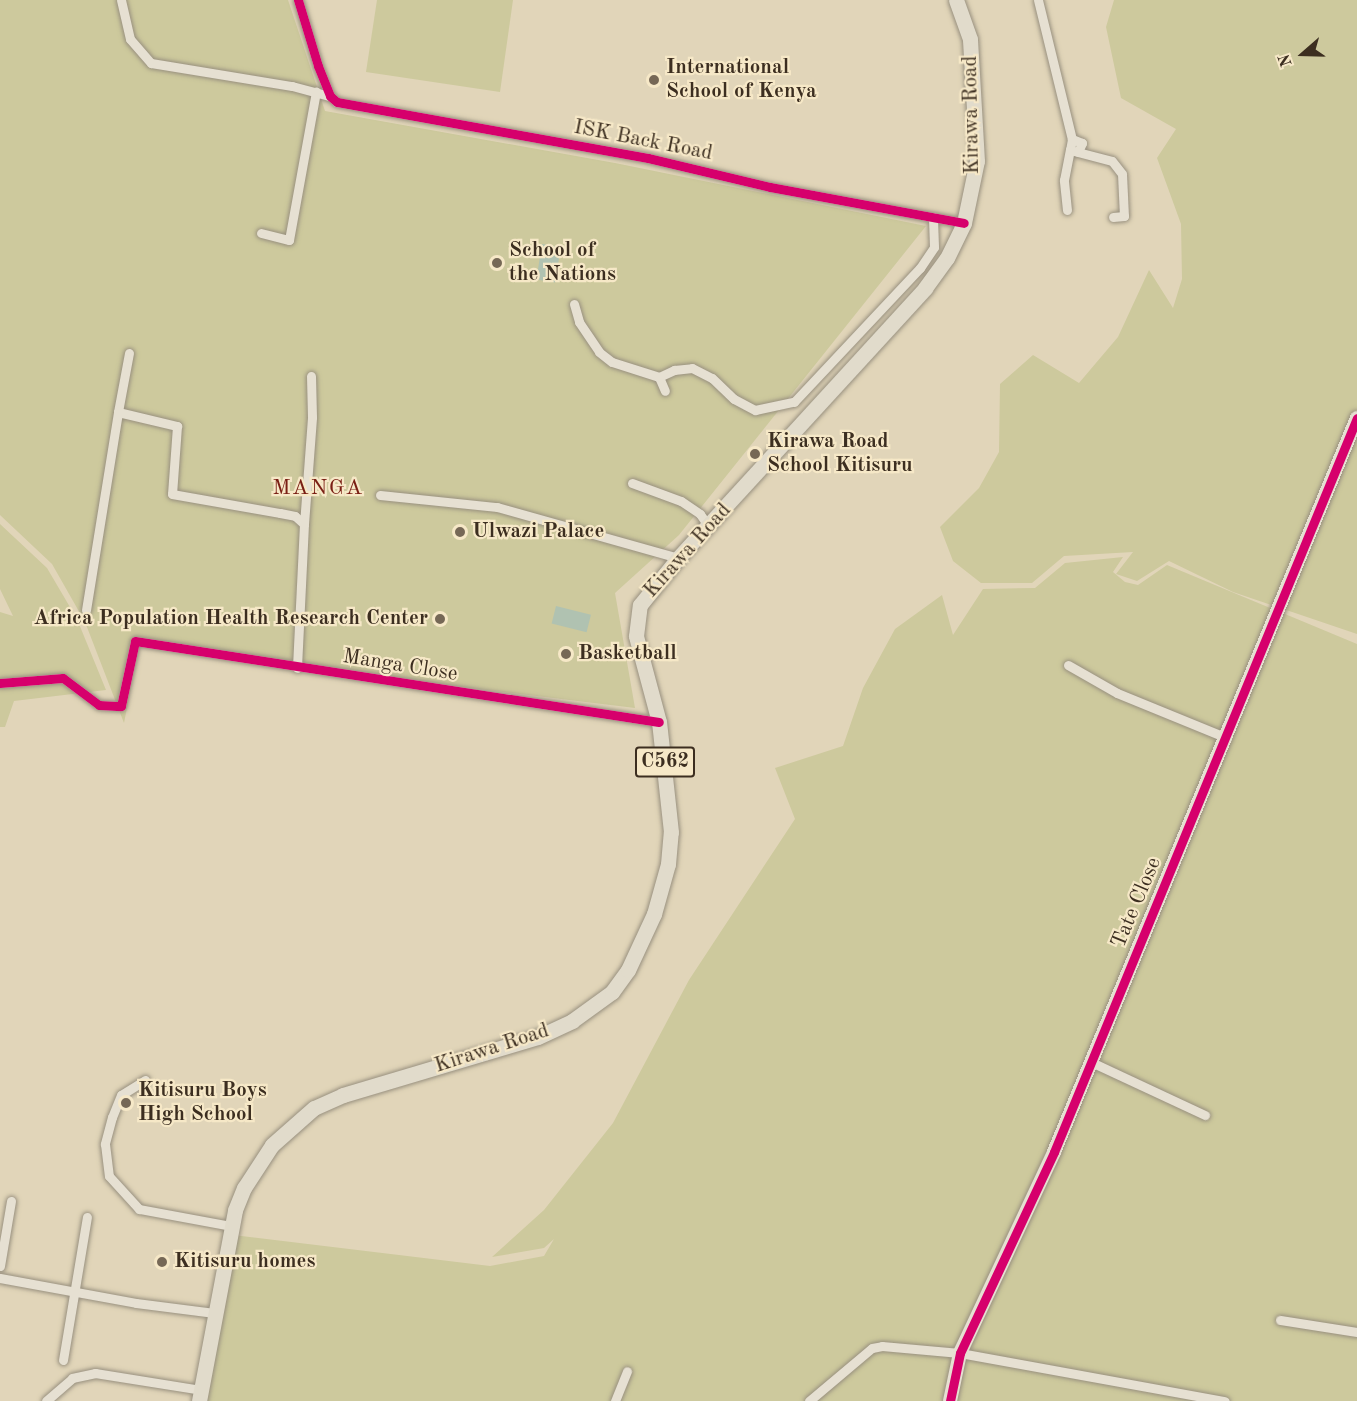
<!DOCTYPE html>
<html>
<head>
<meta charset="utf-8">
<style>
	body { margin:0 }
	#map { position:relative; width:1357px; height:1401px; overflow:hidden; background:#e1d5b9; font-family:"Old Standard TT",serif }
	div>[style] { position:absolute }
	.green>* { inset:0; background:#cdc99d }
	.water>* { inset:0; background:#b0c2b1; transform-origin:0 0 }
	.roads { filter:drop-shadow(0 0 2px #98907f) drop-shadow(0 0 2px #98907f) }
	.street>* { height:9px; margin:-4.5px; padding:0 4.5px; transform-origin:4.5px; border-radius:4.5px; background:#e6e0d2 }
	.secondary>* { height:14px; margin:-7px; padding:0 7px; transform-origin:7px; border-radius:7px; background:#e6e0d2 }
	.primary>* { height:15px; margin:-7.5px; padding:0 7.5px; transform-origin:7.5px; border-radius:7.5px; background:#e1dbcb }
	.cycleway>* { height:9px; margin:-4.5px; padding:0 4.5px; transform-origin:4.5px; border-radius:4.5px; background:#d6006c }
	.dots>* { width:16px; height:16px; translate:-50% -50%; box-sizing:border-box; border:3px solid #f6e8c7; border-radius:50% }
	span { translate:-50% -50%; white-space:nowrap; text-align:center; line-height:1.15; -webkit-text-stroke:4.5px #f6e8c7; paint-order:stroke }
	.shield-label span { padding:2px 4px; background:#f6e8c7; border:2px solid; border-radius:4px; -webkit-text-stroke-width:0 }
	.shield-label { font-size:20px; color:#3c2e20; font-weight:700 }
	.poi-label { font-size:21px; color:#3c2e20; font-weight:700 }
	.left { translate:0 -50%; text-align:left }
	.right { translate:-100% -50%; text-align:right }
	.street-label { font-size:21px; color:#3c2e20 }
	.neighbourhood-label { font-size:22px; color:#7a1f14; letter-spacing:1.5px }
	.north { position:absolute; left:1273px; top:24px; width:60px; height:60px; -webkit-text-stroke:4px #f6e8c7; paint-order:stroke; rotate:250deg; font-size:16px; font-weight:700; line-height:24px; text-align:center; color:#3c2e20 }
	.north::after { content:''; display:block; margin:auto; width:21px; height:27px; background:#3c2e20; clip-path:polygon(50% 0,100% 100%,50% 72%,0 100%) }
</style>
</head>
<body>
<div id="map">
	<div class="green">
		<i style="clip-path:polygon(0 0,288px 0,325px 111px,615px 163px,926px 226px,679px 535px,615px 593px,635px 708px,139px 647px,124px 723px,85px 622px,52px 564px,0 515px)"></i>
		<i style="clip-path:polygon(377px 0,513px 0,500px 92px,366px 72px)"></i>
		<i style="clip-path:polygon(1114px 0,1357px 0,1357px 634px,1233px 592px,1169px 561px,1137px 581px,1116px 574px,1133px 552px,1064px 556px,1032px 583px,981px 583px,953px 561px,940px 527px,979px 488px,999px 452px,1000px 384px,1033px 355px,1079px 383px,1118px 337px,1149px 270px,1173px 308px,1182px 279px,1181px 224px,1157px 158px,1176px 129px,1121px 98px,1106px 27px)"></i>
		<i style="clip-path:polygon(0 524px,47px 568px,77px 619px,106px 690px,14px 701px,5px 727px,0 727px,0 612px,13px 616px,0 589px)"></i>
		<i style="clip-path:polygon(1123px 557px,1113px 572px,1125px 582px,1138px 585px,1167px 565px,1357px 644px,1357px 1401px,204px 1401px,233px 1235px,490px 1266px,544px 1256px,554px 1239px,544px 1248px,492px 1257px,544px 1210px,613px 1123px,689px 980px,795px 819px,775px 768px,843px 746px,863px 688px,895px 629px,942px 595px,953px 635px,983px 589px,1035px 588px,1065px 563px)"></i>
	</div>
	<div class="water">
		<i style="left:542px;top:244px;width:19px;height:36px;rotate:9deg"></i>
		<i style="left:556px;top:606px;width:36px;height:18px;rotate:14deg"></i>
	</div>
	<div class="roads">
		<div class="street">
			<i style="left:121px;top:0;width:40px;rotate:77deg"></i>
			<i style="left:130px;top:39px;width:32px;rotate:49deg"></i>
			<i style="left:151px;top:63px;width:143px;rotate:9.3deg"></i>
			<i style="left:292px;top:86px;width:39px;rotate:15deg"></i>
			<i style="left:298px;top:0;width:69px;rotate:73.1deg"></i>
			<i style="left:318px;top:66px;width:32px;rotate:68deg"></i>
			<i style="left:330px;top:96px;width:9px;rotate:41deg"></i>
			<i style="left:337px;top:102px;width:316px;rotate:10.2deg"></i>
			<i style="left:648px;top:158px;width:125px;rotate:13.4deg"></i>
			<i style="left:770px;top:187px;width:197px;rotate:10.5deg"></i>
			<i style="left:1038px;top:0;width:143px;rotate:76.3deg"></i>
			<i style="left:1078px;top:152px;width:10px;rotate:-66deg"></i>
			<i style="left:1082px;top:143px;width:11px;rotate:-158deg"></i>
			<i style="left:1072px;top:139px;width:11px;rotate:100deg"></i>
			<i style="left:1070px;top:150px;width:43px;rotate:14.7deg"></i>
			<i style="left:1112px;top:161px;width:16px;rotate:52deg"></i>
			<i style="left:1122px;top:174px;width:42px;rotate:87.3deg"></i>
			<i style="left:1124px;top:216px;width:11px;rotate:175deg"></i>
			<i style="left:1067px;top:210px;width:30px;rotate:-96deg"></i>
			<i style="left:1064px;top:180px;width:31px;rotate:-79deg"></i>
			<i style="left:261px;top:233px;width:29px;rotate:14deg"></i>
			<i style="left:289px;top:240px;width:151px;rotate:-79.7deg"></i>
			<i style="left:574px;top:304px;width:19px;rotate:74deg"></i>
			<i style="left:579px;top:322px;width:36px;rotate:56deg"></i>
			<i style="left:599px;top:352px;width:16px;rotate:38deg"></i>
			<i style="left:612px;top:362px;width:49px;rotate:17.7deg"></i>
			<i style="left:659px;top:377px;width:15px;rotate:67deg"></i>
			<i style="left:129px;top:353px;width:60px;rotate:100.6deg"></i>
			<i style="left:118px;top:412px;width:61px;rotate:13.3deg"></i>
			<i style="left:177px;top:426px;width:68px;rotate:94.2deg"></i>
			<i style="left:172px;top:494px;width:110px;rotate:10deg"></i>
			<i style="left:280px;top:513px;width:15px;rotate:11deg"></i>
			<i style="left:295px;top:516px;width:12px;rotate:42deg"></i>
			<i style="left:304px;top:524px;width:144px;rotate:92.8deg"></i>
			<i style="left:659px;top:377px;width:17px;rotate:-25deg"></i>
			<i style="left:674px;top:370px;width:18px;rotate:-6deg"></i>
			<i style="left:692px;top:368px;width:22px;rotate:27deg"></i>
			<i style="left:712px;top:378px;width:30px;rotate:44deg"></i>
			<i style="left:734px;top:399px;width:24px;rotate:28deg"></i>
			<i style="left:755px;top:410px;width:40px;rotate:-12deg"></i>
			<i style="left:794px;top:402px;width:184px;rotate:-46.8deg"></i>
			<i style="left:920px;top:268px;width:25px;rotate:-56deg"></i>
			<i style="left:934px;top:247px;width:30px;rotate:-92deg"></i>
			<i style="left:632px;top:483px;width:52px;rotate:20.2deg"></i>
			<i style="left:681px;top:501px;width:23px;rotate:34deg"></i>
			<i style="left:700px;top:514px;width:16px;rotate:55deg"></i>
			<i style="left:380px;top:495px;width:118px;rotate:5.9deg"></i>
			<i style="left:497px;top:507px;width:188px;rotate:15.7deg"></i>
			<i style="left:304px;top:524px;width:107px;rotate:-85.7deg"></i>
			<i style="left:312px;top:417px;width:41px;rotate:-91.4deg"></i>
			<i style="left:86px;top:610px;width:201px;rotate:-80.8deg"></i>
			<i style="left:1068px;top:665px;width:56px;rotate:29.7deg"></i>
			<i style="left:1117px;top:693px;width:119px;rotate:22.2deg"></i>
			<i style="left:0;top:683px;width:63px;rotate:-4.5deg"></i>
			<i style="left:63px;top:678px;width:45px;rotate:36.9deg"></i>
			<i style="left:99px;top:705px;width:22px;rotate:3deg"></i>
			<i style="left:121px;top:706px;width:66px;rotate:-77.8deg"></i>
			<i style="left:135px;top:641px;width:530px;rotate:8.79deg"></i>
			<i style="left:1089px;top:1061px;width:128px;rotate:25deg"></i>
			<i style="left:145px;top:1080px;width:28px;rotate:148deg"></i>
			<i style="left:121px;top:1095px;width:24px;rotate:112deg"></i>
			<i style="left:112px;top:1117px;width:28px;rotate:105deg"></i>
			<i style="left:105px;top:1144px;width:32px;rotate:83deg"></i>
			<i style="left:109px;top:1176px;width:45px;rotate:47.7deg"></i>
			<i style="left:139px;top:1209px;width:94px;rotate:10.5deg"></i>
			<i style="left:0;top:1266px;width:66px;rotate:-80.4deg"></i>
			<i style="left:0;top:1278px;width:138px;rotate:10.4deg"></i>
			<i style="left:136px;top:1303px;width:79px;rotate:7.3deg"></i>
			<i style="left:1280px;top:1320px;width:78px;rotate:8.9deg"></i>
			<i style="left:63px;top:1360px;width:145px;rotate:-80.5deg"></i>
			<i style="left:46px;top:1401px;width:35px;rotate:-41deg"></i>
			<i style="left:72px;top:1378px;width:24px;rotate:-12deg"></i>
			<i style="left:95px;top:1373px;width:107px;rotate:9.1deg"></i>
			<i style="left:615px;top:1401px;width:32px;rotate:-68deg"></i>
			<i style="left:809px;top:1401px;width:82px;rotate:-40.1deg"></i>
			<i style="left:872px;top:1348px;width:10px;rotate:-11deg"></i>
			<i style="left:882px;top:1346px;width:78px;rotate:5.1deg"></i>
			<i style="left:960px;top:1353px;width:269px;rotate:10.3deg"></i>
		</div>
		<div class="secondary">
			<i style="left:950px;top:1401px;width:49px;rotate:-78.2deg"></i>
			<i style="left:960px;top:1353px;width:222px;rotate:-64.9deg"></i>
			<i style="left:1054px;top:1152px;width:794px;rotate:-67.57deg"></i>
		</div>
		<div class="primary">
			<i style="left:199px;top:1401px;width:194px;rotate:-79.3deg"></i>
			<i style="left:235px;top:1210px;width:24px;rotate:-68deg"></i>
			<i style="left:244px;top:1188px;width:51px;rotate:-56.9deg"></i>
			<i style="left:272px;top:1145px;width:56px;rotate:-41.4deg"></i>
			<i style="left:314px;top:1108px;width:32px;rotate:-24deg"></i>
			<i style="left:343px;top:1095px;width:203px;rotate:-16.6deg"></i>
			<i style="left:538px;top:1037px;width:38px;rotate:-25deg"></i>
			<i style="left:572px;top:1021px;width:49px;rotate:-35.9deg"></i>
			<i style="left:612px;top:992px;width:27px;rotate:-54deg"></i>
			<i style="left:628px;top:970px;width:62px;rotate:-65.1deg"></i>
			<i style="left:654px;top:914px;width:52px;rotate:-74.4deg"></i>
			<i style="left:668px;top:864px;width:32px;rotate:-85deg"></i>
			<i style="left:671px;top:832px;width:111px;rotate:-96.2deg"></i>
			<i style="left:659px;top:722px;width:89px;rotate:-105deg"></i>
			<i style="left:636px;top:636px;width:31px;rotate:-83deg"></i>
			<i style="left:640px;top:605px;width:60px;rotate:-51deg"></i>
			<i style="left:678px;top:558px;width:366px;rotate:-47.5deg"></i>
			<i style="left:925px;top:288px;width:37px;rotate:-54deg"></i>
			<i style="left:947px;top:258px;width:39px;rotate:-64deg"></i>
			<i style="left:964px;top:223px;width:63px;rotate:-78.2deg"></i>
			<i style="left:977px;top:161px;width:122px;rotate:-93.3deg"></i>
			<i style="left:970px;top:39px;width:41px;rotate:-109.7deg"></i>
		</div>
	</div>
	<div class="cycleway">
		<i style="left:298px;top:0;width:69px;rotate:73.1deg"></i>
		<i style="left:318px;top:66px;width:32px;rotate:68deg"></i>
		<i style="left:330px;top:96px;width:9px;rotate:41deg"></i>
		<i style="left:337px;top:102px;width:316px;rotate:10.2deg"></i>
		<i style="left:648px;top:158px;width:125px;rotate:13.4deg"></i>
		<i style="left:770px;top:187px;width:197px;rotate:10.5deg"></i>
		<i style="left:0;top:683px;width:63px;rotate:-4.5deg"></i>
		<i style="left:63px;top:678px;width:45px;rotate:36.9deg"></i>
		<i style="left:99px;top:705px;width:22px;rotate:3deg"></i>
		<i style="left:121px;top:706px;width:66px;rotate:-77.8deg"></i>
		<i style="left:135px;top:641px;width:530px;rotate:8.79deg"></i>
		<i style="left:950px;top:1401px;width:49px;rotate:-78.2deg"></i>
		<i style="left:960px;top:1353px;width:222px;rotate:-64.9deg"></i>
		<i style="left:1054px;top:1152px;width:794px;rotate:-67.57deg"></i>
	</div>
	<div class="dots">
		<i style="left:654px;top:80px;background:#766856"></i>
		<i style="left:497px;top:263px;background:#766856"></i>
		<i style="left:755px;top:454px;background:#766856"></i>
		<i style="left:460px;top:532px;background:#766856"></i>
		<i style="left:440px;top:619px;background:#766856"></i>
		<i style="left:566px;top:654px;background:#766856"></i>
		<i style="left:126px;top:1103px;background:#766856"></i>
		<i style="left:162px;top:1262px;background:#766856"></i>
	</div>
	<div class="shield-label">
		<span style="left:665px;top:762px">C562</span>
	</div>
	<div class="poi-label">
		<span class="left" style="left:666px;top:80px">International<br>School of Kenya</span>
		<span class="left" style="left:509px;top:263px">School of<br>the Nations</span>
		<span class="left" style="left:767px;top:454px">Kirawa Road<br>School Kitisuru</span>
		<span class="left" style="left:472px;top:532px">Ulwazi Palace</span>
		<span class="right" style="left:428px;top:619px">Africa Population Health Research Center</span>
		<span class="left" style="left:578px;top:654px">Basketball</span>
		<span class="left" style="left:138px;top:1103px">Kitisuru Boys<br>High School</span>
		<span class="left" style="left:174px;top:1262px">Kitisuru homes</span>
	</div>
	<div class="street-label">
		<span style="left:972px;top:115px;rotate:-91deg">Kirawa Road</span>
		<span style="left:643px;top:141px;rotate:11deg">ISK Back Road</span>
		<span style="left:688px;top:551px;rotate:-48deg">Kirawa Road</span>
		<span style="left:400px;top:666px;rotate:9deg">Manga Close</span>
		<span style="left:1137px;top:903px;rotate:-67deg">Tate Close</span>
		<span style="left:492px;top:1049px;rotate:-18deg">Kirawa Road</span>
	</div>
	<div class="neighbourhood-label">
		<span style="left:318px;top:489px">MANGA</span>
	</div>
	<div class="north">N</div>
</div>
</body>
</html>
